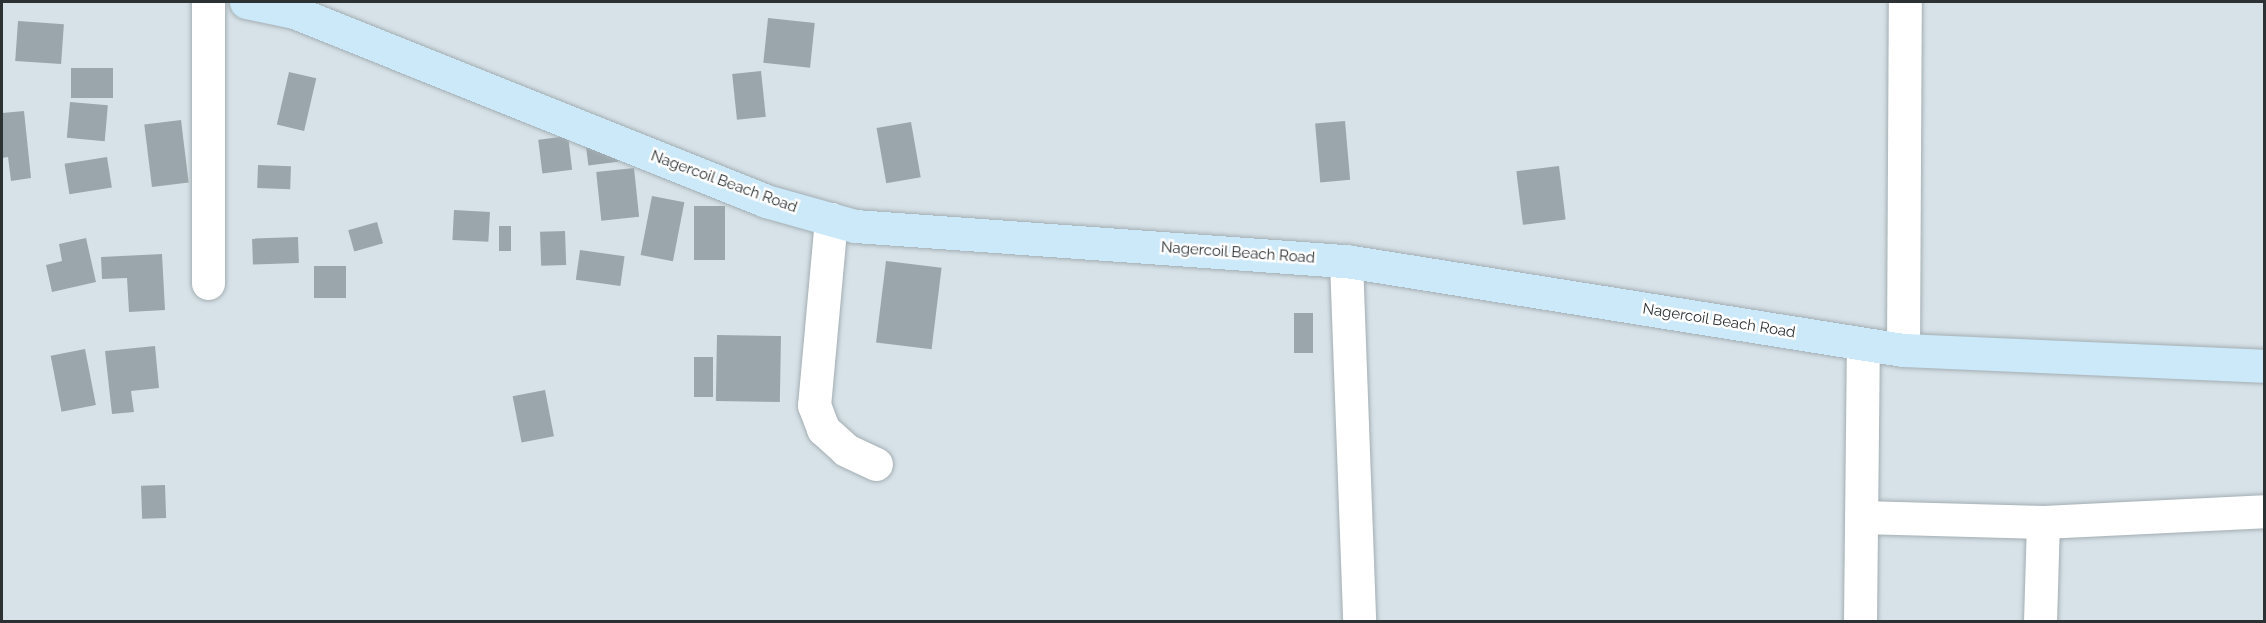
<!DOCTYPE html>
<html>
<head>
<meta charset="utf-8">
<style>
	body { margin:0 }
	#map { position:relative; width:2266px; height:623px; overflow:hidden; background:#d7e2e8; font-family:Raleway,sans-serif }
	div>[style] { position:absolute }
	.building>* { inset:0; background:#9ba6ac; transform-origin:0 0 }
	.roads { filter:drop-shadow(0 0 2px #a3aeb3) drop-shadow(0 0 2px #a3aeb3) }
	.minor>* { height:33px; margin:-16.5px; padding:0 16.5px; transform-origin:16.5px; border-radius:16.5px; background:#fff }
	.major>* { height:33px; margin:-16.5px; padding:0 16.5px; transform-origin:16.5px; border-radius:16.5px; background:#cbe9f9 }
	span { translate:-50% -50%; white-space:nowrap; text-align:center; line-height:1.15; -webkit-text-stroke:5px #fff; paint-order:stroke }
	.street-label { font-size:15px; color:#2c3133 }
	.frame { position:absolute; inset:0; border:3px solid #2c3133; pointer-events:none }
</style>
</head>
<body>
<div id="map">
	<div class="building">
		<i style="left:768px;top:18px;width:47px;height:45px;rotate:6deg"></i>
		<i style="left:18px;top:21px;width:46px;height:40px;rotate:4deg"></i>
		<i style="left:71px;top:68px;width:42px;height:30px"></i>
		<i style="left:761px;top:71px;width:46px;height:29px;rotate:84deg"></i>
		<i style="left:289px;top:72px;width:28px;height:54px;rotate:13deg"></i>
		<i style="left:70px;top:102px;width:38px;height:36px;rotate:5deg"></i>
		<i style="clip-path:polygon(24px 111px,31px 178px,11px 181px,8px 157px,2px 158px,2px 113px)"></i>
		<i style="left:181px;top:120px;width:63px;height:37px;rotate:83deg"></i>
		<i style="left:1345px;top:121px;width:59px;height:30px;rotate:85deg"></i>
		<i style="left:911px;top:122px;width:56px;height:35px;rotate:80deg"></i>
		<i style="left:614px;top:128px;width:34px;height:30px;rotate:83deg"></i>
		<i style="left:568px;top:136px;width:34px;height:30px;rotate:83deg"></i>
		<i style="left:107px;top:157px;width:31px;height:43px;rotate:81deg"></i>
		<i style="left:258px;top:165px;width:33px;height:23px;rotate:2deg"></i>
		<i style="left:1559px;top:166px;width:54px;height:43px;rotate:83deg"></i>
		<i style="left:634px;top:168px;width:49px;height:38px;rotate:84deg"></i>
		<i style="left:652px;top:196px;width:33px;height:60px;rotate:11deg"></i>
		<i style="left:694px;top:206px;width:31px;height:54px"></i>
		<i style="left:454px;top:210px;width:36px;height:30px;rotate:3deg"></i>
		<i style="left:377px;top:222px;width:22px;height:30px;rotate:74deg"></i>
		<i style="left:499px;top:226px;width:12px;height:25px"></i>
		<i style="left:565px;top:231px;width:34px;height:25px;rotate:88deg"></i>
		<i style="left:298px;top:237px;width:26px;height:46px;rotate:88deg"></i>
		<i style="clip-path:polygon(86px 238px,96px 282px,52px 292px,46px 265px,62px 261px,59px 244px)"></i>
		<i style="left:580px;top:250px;width:45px;height:30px;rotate:8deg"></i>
		<i style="clip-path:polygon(162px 254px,165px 310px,129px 312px,127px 278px,102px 279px,101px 257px)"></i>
		<i style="left:886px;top:261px;width:56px;height:82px;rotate:7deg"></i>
		<i style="left:314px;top:266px;width:32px;height:32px"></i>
		<i style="left:1294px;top:313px;width:19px;height:40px"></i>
		<i style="left:717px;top:335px;width:64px;height:66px;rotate:1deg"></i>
		<i style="clip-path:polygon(155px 346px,159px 388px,131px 391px,134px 412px,112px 414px,105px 351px)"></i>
		<i style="left:85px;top:349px;width:57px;height:35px;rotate:79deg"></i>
		<i style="left:694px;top:357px;width:19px;height:40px"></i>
		<i style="left:545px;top:390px;width:47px;height:33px;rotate:79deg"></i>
		<i style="left:165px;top:485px;width:33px;height:24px;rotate:88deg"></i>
	</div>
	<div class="roads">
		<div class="minor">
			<i style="left:208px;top:2px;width:281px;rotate:90deg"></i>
			<i style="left:831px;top:219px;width:187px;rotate:95.2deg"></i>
			<i style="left:814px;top:405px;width:26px;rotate:69deg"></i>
			<i style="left:823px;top:429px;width:31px;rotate:42deg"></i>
			<i style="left:846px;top:450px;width:33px;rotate:25deg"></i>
			<i style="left:1346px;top:261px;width:361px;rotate:87.9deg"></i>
			<i style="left:1903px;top:350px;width:348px;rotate:-89.7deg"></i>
			<i style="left:1861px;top:517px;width:182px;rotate:1.6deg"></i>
			<i style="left:2043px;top:522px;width:221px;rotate:-2.8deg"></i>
			<i style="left:1860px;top:622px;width:278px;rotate:-89.4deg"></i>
			<i style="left:2040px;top:622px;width:100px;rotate:-88.3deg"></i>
		</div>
		<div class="major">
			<i style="left:246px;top:2px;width:49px;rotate:11.8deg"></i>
			<i style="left:294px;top:12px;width:508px;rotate:21.82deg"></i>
			<i style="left:766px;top:201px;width:92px;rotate:15.7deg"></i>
			<i style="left:855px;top:226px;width:492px;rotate:4.1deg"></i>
			<i style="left:1346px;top:261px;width:564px;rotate:9.08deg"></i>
			<i style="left:1903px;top:350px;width:361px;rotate:2.5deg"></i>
		</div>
	</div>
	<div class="street-label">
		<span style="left:724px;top:182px;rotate:20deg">Nagercoil Beach Road</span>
		<span style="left:1238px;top:253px;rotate:4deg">Nagercoil Beach Road</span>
		<span style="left:1719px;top:321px;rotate:9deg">Nagercoil Beach Road</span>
	</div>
	<div class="frame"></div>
</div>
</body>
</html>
